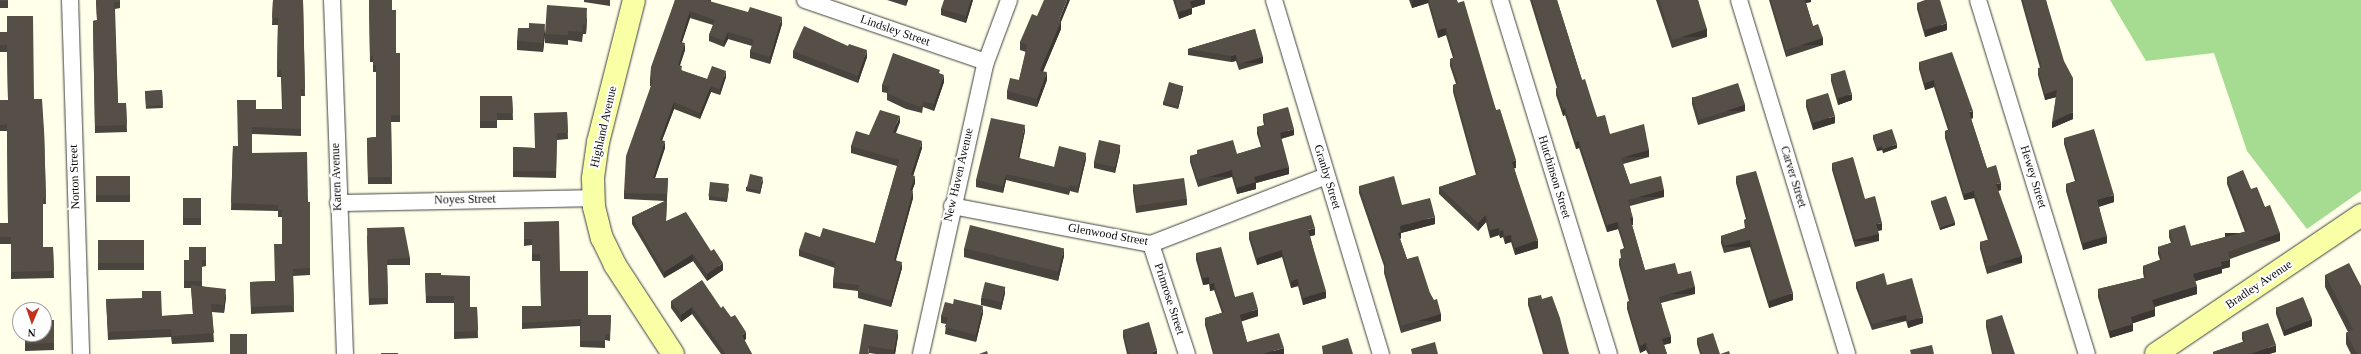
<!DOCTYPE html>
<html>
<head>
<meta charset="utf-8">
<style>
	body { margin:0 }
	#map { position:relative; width:2361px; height:354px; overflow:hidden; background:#ffffea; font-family:Georgia,serif }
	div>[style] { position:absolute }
	.forest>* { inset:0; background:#a5dc91 }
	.roads { filter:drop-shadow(0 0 1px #3f3f3f) drop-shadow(0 0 1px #3f3f3f) }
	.street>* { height:16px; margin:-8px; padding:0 8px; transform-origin:8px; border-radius:8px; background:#fff }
	.secondary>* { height:22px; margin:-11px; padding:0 11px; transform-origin:11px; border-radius:11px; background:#f9ffa5 }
	.wall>* { inset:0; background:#49443d; transform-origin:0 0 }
	.shaded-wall>* { inset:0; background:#3c3732; transform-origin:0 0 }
	.building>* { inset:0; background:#554f47; transform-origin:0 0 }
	span { translate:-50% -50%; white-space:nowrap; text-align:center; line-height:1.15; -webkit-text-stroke:4px #fff; paint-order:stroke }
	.street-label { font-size:12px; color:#0c0c0c }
	.north { position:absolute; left:12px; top:302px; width:40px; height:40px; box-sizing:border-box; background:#fff; border:1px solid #9e9e9e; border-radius:50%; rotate:182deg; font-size:11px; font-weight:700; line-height:16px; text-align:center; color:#0c0c0c }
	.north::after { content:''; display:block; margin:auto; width:14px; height:18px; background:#c2321d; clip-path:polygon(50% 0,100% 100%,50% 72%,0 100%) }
</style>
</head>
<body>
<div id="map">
	<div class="forest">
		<i style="clip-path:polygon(2110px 0,2361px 0,2361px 191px,2307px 229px,2247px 151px,2214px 53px,2146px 61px)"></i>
	</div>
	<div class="roads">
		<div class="street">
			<i style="left:70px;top:0;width:354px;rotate:88.2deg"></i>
			<i style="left:332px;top:0;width:354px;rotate:87.9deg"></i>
			<i style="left:805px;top:0;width:191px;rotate:18.9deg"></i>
			<i style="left:1274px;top:0;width:370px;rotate:73.2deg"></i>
			<i style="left:1500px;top:0;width:370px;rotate:72.9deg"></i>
			<i style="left:1739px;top:0;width:370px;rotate:73deg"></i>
			<i style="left:1978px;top:0;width:370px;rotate:72.9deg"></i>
			<i style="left:338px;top:203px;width:255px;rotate:-1.1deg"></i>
			<i style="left:952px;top:206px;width:203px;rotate:10.8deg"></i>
			<i style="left:1151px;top:244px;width:188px;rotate:-21.2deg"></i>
			<i style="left:1151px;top:244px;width:116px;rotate:71.9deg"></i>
			<i style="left:921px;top:354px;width:299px;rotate:-77.5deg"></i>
			<i style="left:986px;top:62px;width:66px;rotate:-69.6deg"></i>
		</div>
		<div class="secondary">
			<i style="left:634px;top:0;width:146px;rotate:104.2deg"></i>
			<i style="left:598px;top:142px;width:37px;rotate:98deg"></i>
			<i style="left:593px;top:179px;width:28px;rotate:88deg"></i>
			<i style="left:594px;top:207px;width:32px;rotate:76deg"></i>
			<i style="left:602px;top:238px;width:30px;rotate:64deg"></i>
			<i style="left:615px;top:265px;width:106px;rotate:56.9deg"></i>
			<i style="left:2156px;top:354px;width:248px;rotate:-34.1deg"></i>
		</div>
	</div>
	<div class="wall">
		<i style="left:0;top:0;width:8px;height:8px"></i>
		<i style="clip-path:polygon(96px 0,120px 0,120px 8px,115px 9px,118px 103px,126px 103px,127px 132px,95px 133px,93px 21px,97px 20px)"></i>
		<i style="clip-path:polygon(273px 0,303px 0,305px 96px,301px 96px,301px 136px,252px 134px,252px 153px,308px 202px,310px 202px,310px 275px,293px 276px,294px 312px,251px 314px,250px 282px,275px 281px,282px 244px,282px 217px,278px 217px,278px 211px,231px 210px,233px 146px,238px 146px,256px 109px,282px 109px,281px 77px,277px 77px,278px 25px,272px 25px)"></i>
		<i style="clip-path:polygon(369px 0,392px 10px,396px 53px,400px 53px,400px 122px,391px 122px,392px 184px,368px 184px,367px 138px,376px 137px,376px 72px,373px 72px,373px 62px,370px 62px)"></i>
		<i style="clip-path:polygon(584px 0,610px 0,610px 6px,584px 2px)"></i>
		<i style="clip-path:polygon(675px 0,711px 0,711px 2px,782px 24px,770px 64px,750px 58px,750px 51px,752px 46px,728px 39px,724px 47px,709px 41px,709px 35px,713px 25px,690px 18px,682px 42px,685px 50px,680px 65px,682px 71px,707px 79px,726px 77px,720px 95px,711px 92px,700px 119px,674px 109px,662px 140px,665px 148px,655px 178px,668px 178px,666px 221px,723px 270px,707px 281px,693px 261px,664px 278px,632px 224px,632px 217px,665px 201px,624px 199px,624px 193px,651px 86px,650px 86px,650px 79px)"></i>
		<i style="clip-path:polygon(887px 0,908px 0,906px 6px)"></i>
		<i style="clip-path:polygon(973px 0,966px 23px,941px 15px,941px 9px)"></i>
		<i style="clip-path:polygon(1173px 0,1205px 0,1205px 4px,1192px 8px,1192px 14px,1179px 19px)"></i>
		<i style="clip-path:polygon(1409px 0,1457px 0,1496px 110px,1516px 168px,1514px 168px,1538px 248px,1515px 255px,1511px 242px,1505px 244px,1503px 237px,1500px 238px,1499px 235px,1490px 238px,1486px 222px,1478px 231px,1439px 194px,1439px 187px,1476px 175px,1453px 92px,1453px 85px,1456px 84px,1450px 66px,1450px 59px,1453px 58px,1446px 35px,1438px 38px,1428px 3px,1412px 8px)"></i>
		<i style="clip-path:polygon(1530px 0,1557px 0,1582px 80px,1597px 117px,1610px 134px,1649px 157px,1623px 164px,1630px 184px,1664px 197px,1630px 206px,1633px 225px,1632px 225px,1645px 270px,1678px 274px,1695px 294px,1661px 303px,1671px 343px,1664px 345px,1667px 354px,1648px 354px,1646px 350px,1640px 353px,1627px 309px,1627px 302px,1629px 301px,1619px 265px,1619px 259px,1621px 258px,1620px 250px,1624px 248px,1618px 229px,1607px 232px,1579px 148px,1576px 149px,1565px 115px,1563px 116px,1556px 95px,1556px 88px,1557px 88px)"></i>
		<i style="clip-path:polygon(1656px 0,1698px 0,1707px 37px,1672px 48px)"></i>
		<i style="clip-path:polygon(1769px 0,1811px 0,1811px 2px,1806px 3px,1813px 26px,1823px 45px,1786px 57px)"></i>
		<i style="clip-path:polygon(2021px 0,2046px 0,2073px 119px,2052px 128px,2056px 97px,2045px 100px,2038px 75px,2038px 68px,2040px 68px)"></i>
		<i style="clip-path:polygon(1917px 3px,1947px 30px,1925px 37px,1917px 9px)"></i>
		<i style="clip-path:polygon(1037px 16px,1061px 22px,1061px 29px,1043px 71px,1047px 80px,1037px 107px,1007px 99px,1007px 91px,1019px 80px,1026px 52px,1020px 50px,1020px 42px)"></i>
		<i style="clip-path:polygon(587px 18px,586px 34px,583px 34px,582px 42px,568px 40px,568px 45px,545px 43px,545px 34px)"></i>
		<i style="clip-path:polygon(529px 28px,545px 34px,543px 52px,517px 50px,517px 41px)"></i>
		<i style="clip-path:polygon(1255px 29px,1263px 63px,1239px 70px,1236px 61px,1231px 62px,1188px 55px,1188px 49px)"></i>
		<i style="clip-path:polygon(0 32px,7px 32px,34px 99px,44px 130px,46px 204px,43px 204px,43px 247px,53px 247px,54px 278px,11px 279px,11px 244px,0 244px,0 223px,8px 223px,7px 131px,0 131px,0 100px,8px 100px,7px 52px,0 52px)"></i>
		<i style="clip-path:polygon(793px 51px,867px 57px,858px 83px,793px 58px)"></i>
		<i style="clip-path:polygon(1919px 62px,1973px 118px,1971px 119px,1987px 168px,2001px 190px,1998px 191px,2022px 263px,1987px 274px,1980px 249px,1980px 242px,1988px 240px,1974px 198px,1964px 200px,1945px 138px,1945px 131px,1948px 130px,1934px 87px,1925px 90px,1919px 69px)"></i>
		<i style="clip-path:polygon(940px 74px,944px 82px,934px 111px,923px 107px,922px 113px,906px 109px,887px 100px,887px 93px,882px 92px,882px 85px)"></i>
		<i style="clip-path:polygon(1831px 75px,1852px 100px,1838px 105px,1831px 81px)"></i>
		<i style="clip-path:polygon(1183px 89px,1178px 109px,1163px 105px,1163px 102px)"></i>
		<i style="left:162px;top:90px;width:18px;height:17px;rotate:87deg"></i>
		<i style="clip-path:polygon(480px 96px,512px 96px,513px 120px,497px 120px,497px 128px,480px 128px)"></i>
		<i style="clip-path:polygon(1692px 97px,1745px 111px,1698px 125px,1692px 104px)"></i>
		<i style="clip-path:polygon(1806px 100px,1835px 123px,1813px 130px,1806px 107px)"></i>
		<i style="clip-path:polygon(567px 112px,568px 139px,557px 140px,556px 178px,513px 177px,513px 147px,535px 148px)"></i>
		<i style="clip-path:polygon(1263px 114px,1294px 135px,1281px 139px,1289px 174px,1256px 183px,1256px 189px,1237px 194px,1232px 177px,1198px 187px,1190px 162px,1190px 156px,1197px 154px,1237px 154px,1261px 147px,1257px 134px,1257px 127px,1264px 125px,1263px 121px)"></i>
		<i style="clip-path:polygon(900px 122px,896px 133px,922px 148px,913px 176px,915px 183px,912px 191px,913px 198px,896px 260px,902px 268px,891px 307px,858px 298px,858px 291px,833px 288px,833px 282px,835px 268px,799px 256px,799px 250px,820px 237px,875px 243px,897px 166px,851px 153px,851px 146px)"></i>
		<i style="clip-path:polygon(1025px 131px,1019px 158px,1054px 167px,1086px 159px,1078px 193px,1070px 191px,1069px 195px,1006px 180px,1003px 193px,976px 187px,976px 180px)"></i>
		<i style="clip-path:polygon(1873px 135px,1897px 148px,1883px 153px,1882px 150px,1877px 151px,1873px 139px)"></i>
		<i style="clip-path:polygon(2064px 138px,2114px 202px,2099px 207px,2107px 243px,2083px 250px,2066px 191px,2066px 184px,2075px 181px,2064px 144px)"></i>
		<i style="clip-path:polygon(1120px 151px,1115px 173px,1094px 168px,1094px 162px)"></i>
		<i style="clip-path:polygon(1832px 163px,1865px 199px,1882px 230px,1878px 231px,1879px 241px,1855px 247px,1832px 170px)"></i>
		<i style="left:96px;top:176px;width:34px;height:26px"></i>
		<i style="clip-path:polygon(1736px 176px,1793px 300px,1769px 308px,1750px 247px,1724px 253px,1721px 243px,1721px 236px,1745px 228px,1744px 220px,1746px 219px,1736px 183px)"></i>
		<i style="clip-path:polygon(2227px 177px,2251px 189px,2265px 207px,2280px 241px,2230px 259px,2230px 267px,2222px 269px,2222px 273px,2195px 281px,2197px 294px,2155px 307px,2155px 316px,2133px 323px,2133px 331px,2110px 338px,2098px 297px,2098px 289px,2144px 278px,2143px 273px,2143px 266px,2160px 260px,2158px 254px,2158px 247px,2171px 243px,2169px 237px,2169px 230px,2191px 246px,2245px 232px,2227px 184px)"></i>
		<i style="clip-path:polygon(763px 181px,760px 194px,746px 191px,746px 187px)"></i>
		<i style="clip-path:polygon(1133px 184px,1187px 199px,1187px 205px,1136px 213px,1133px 191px)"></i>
		<i style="clip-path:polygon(1359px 186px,1402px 205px,1435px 224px,1401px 233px,1401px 238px,1400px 239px,1407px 259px,1430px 293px,1441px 321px,1401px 333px,1384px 273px,1384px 266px,1359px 193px)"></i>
		<i style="clip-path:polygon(729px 188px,727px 202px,709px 200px,709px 196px)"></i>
		<i style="left:201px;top:198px;width:27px;height:18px;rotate:90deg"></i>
		<i style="clip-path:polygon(1931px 200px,1955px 225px,1940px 230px,1931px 203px)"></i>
		<i style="clip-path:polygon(524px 222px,560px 271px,588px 315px,611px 315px,610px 341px,605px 340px,605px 348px,580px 347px,580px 326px,522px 329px,522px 306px,541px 306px,540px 261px,532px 261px,532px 245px,524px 246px)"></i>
		<i style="clip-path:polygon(1249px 232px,1315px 235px,1310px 236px,1326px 298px,1303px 305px,1298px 286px,1291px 288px,1282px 257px,1257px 265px,1249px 239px)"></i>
		<i style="clip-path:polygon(367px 235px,410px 258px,410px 265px,387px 265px,388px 304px,369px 305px)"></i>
		<i style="left:144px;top:240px;width:30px;height:46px;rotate:90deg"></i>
		<i style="clip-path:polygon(206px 247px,206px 266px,202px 267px,202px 286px,226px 297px,224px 313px,212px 312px,214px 342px,172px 344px,171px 337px,108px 340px,106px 299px,162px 316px,193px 314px,191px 288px,184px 288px,184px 260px,189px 260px)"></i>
		<i style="clip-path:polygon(964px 248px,1064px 256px,1058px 281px,964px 257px)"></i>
		<i style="clip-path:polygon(1196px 253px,1235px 297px,1258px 316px,1241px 321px,1247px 342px,1284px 354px,1213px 354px,1205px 325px,1205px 318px,1222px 313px,1214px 290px,1210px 291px,1209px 284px,1203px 285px,1196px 260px)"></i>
		<i style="clip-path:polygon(425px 273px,441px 275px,470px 307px,477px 307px,478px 338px,454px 339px,454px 303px,426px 303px)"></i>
		<i style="clip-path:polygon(2325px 275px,2361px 286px,2361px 354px,2351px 354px,2346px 344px,2346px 333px,2348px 332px,2325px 287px)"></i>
		<i style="clip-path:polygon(1856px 282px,1887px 285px,1923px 323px,1908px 328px,1906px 321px,1872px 330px,1856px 288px)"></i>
		<i style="clip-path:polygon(1005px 293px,1001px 310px,981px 305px,981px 298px)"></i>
		<i style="clip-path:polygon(1528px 298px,1542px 299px,1569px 354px,1543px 354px,1528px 305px)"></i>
		<i style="clip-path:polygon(671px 301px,721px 308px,746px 339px,744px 340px,752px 354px,721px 354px,692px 314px,681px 322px,671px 308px)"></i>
		<i style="clip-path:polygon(953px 304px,983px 313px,976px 342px,945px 334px,946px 324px,941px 323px,941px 316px)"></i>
		<i style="clip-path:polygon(2276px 307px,2312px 326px,2284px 336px,2276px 314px)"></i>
		<i style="clip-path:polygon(54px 320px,54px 350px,25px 351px,25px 334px)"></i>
		<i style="clip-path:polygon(1986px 320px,2015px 354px,1992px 354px,1986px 327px)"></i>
		<i style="clip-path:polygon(864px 324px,898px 336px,895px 354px,876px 354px,869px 353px)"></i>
		<i style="clip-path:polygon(1123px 330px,1157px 354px,1127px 354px,1123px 337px)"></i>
		<i style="clip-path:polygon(2242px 332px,2276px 352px,2269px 354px,2213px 354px,2213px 352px,2243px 342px,2242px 339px)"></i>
		<i style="clip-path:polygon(1697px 338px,1720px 354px,1730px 354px,1700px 354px,1697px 344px)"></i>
		<i style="clip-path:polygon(1322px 346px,1353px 354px,1323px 354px)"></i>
	</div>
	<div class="shaded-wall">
		<i style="clip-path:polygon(906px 0,908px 0,906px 6px)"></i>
		<i style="clip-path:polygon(971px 0,973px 0,966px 23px,966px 16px)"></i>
		<i style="clip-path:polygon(1067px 0,1070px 0,1061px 22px,1061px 29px,1040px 79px,1040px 71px,1059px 20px)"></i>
		<i style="clip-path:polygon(1195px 0,1205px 0,1205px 4px,1192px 8px,1192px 14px,1179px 19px,1179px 12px,1190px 2px)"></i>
		<i style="clip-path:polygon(1415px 0,1428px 0,1428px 3px,1412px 8px,1412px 1px)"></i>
		<i style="clip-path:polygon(1805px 0,1811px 0,1811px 2px,1805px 3px)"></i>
		<i style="clip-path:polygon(587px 8px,587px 18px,586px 34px,586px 25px)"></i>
		<i style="clip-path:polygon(690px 11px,690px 18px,680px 48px,680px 42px)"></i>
		<i style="clip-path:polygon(782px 17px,782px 24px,770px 64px,770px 57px)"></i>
		<i style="clip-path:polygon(1947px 23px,1947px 30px,1925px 37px,1925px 30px)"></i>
		<i style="clip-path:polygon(545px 24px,545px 34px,543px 52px,543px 43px)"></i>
		<i style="clip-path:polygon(1446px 28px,1446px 35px,1438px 38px,1438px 30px)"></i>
		<i style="left:1707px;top:29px;width:8px;height:37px;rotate:90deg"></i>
		<i style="clip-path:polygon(728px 32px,728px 39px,724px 47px,724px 41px)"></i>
		<i style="left:1823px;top:38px;width:7px;height:39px;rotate:90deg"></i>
		<i style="clip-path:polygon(685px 43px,685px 50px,678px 71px,678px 65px)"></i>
		<i style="clip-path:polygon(867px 50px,867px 57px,858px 83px,858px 76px)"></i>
		<i style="clip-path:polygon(1236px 55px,1236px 61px,1231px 62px,1231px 56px)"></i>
		<i style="left:1263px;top:57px;width:6px;height:25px;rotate:90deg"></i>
		<i style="clip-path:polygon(726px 71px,726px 77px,720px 95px,720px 89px)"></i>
		<i style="clip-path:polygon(1047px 72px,1047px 80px,1037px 107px,1037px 99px)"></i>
		<i style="clip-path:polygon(944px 75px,944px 82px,934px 111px,934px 104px)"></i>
		<i style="clip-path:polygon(1934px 80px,1934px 87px,1925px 90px,1925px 83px)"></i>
		<i style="clip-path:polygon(711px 86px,711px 92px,700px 119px,700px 113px)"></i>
		<i style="clip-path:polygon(1183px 86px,1183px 89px,1178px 109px,1178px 105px)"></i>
		<i style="clip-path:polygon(2057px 90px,2057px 97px,2045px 100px,2045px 94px)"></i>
		<i style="clip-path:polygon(1852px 94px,1852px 100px,1838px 105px,1838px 98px)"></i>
		<i style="clip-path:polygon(674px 102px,674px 109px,660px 146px,660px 140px)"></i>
		<i style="left:1745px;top:105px;width:6px;height:49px;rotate:90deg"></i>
		<i style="clip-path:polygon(1565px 108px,1565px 115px,1563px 116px,1563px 109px)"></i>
		<i style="clip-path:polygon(1973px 111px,1973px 118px,1969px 119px,1969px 112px)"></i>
		<i style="clip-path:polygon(2073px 112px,2073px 119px,2052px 128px,2052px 122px)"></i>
		<i style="clip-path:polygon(900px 116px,900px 122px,893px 138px,893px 132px)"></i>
		<i style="clip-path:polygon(1835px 116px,1835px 123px,1813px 130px,1813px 123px)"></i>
		<i style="clip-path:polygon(1025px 125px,1025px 131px,1018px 165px,1018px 158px)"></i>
		<i style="clip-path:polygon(1294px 129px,1294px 135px,1280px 139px,1280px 133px)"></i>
		<i style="clip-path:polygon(665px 141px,665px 148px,653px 184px,653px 178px)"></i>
		<i style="clip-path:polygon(922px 141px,922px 148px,911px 182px,911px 175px)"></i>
		<i style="clip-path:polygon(1579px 141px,1579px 148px,1576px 149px,1576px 142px)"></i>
		<i style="clip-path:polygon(1897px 144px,1897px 148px,1883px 153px,1883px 149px)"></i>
		<i style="clip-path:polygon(1120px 145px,1120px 151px,1115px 173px,1115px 166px)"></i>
		<i style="clip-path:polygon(1882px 146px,1882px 150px,1877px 151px,1877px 148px)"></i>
		<i style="left:1649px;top:150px;width:7px;height:29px;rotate:90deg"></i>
		<i style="clip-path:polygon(1086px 153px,1086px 159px,1078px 193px,1078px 187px)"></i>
		<i style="clip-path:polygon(1516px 160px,1516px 168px,1512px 169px,1512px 162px)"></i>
		<i style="clip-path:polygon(1289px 167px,1289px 174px,1256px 183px,1256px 189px,1237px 194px,1237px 188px,1254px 177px)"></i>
		<i style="left:1232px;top:170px;width:7px;height:35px;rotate:90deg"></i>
		<i style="clip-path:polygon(1006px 174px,1006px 180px,1003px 193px,1003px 186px)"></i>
		<i style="clip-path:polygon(915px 176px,915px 183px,910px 197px,910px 190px)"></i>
		<i style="clip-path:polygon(763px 177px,763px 181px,760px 194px,760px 191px)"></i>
		<i style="clip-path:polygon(2001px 183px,2001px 190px,1996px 191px,1996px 184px)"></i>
		<i style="left:1664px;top:190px;width:7px;height:37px;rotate:90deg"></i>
		<i style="clip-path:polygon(913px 191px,913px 198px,894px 266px,894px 260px)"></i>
		<i style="clip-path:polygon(1974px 191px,1974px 198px,1964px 200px,1964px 194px)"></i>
		<i style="clip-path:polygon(2114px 195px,2114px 202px,2097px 207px,2097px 200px)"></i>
		<i style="clip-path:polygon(1486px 215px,1486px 222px,1478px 231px,1478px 223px)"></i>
		<i style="clip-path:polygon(1435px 217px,1435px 224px,1401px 233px,1401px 238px,1398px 240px,1398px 233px,1400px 226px)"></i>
		<i style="left:1630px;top:218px;width:3px;height:7px"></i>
		<i style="clip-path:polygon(1618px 222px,1618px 229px,1607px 232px,1607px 225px)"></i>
		<i style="clip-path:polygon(1955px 222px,1955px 225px,1940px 230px,1940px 226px)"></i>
		<i style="clip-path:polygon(1882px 223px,1882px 230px,1876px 231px,1876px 224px)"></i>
		<i style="clip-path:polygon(1315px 228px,1315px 235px,1308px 237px,1308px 230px)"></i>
		<i style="clip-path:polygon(1499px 228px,1499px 235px,1490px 238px,1490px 230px)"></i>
		<i style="clip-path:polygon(1503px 230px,1503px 237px,1500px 238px,1500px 231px)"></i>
		<i style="left:2280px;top:233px;width:8px;height:55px;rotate:90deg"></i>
		<i style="left:1879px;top:234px;width:7px;height:25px;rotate:90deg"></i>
		<i style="clip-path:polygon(1511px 235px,1511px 242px,1505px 244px,1505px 236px)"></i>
		<i style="clip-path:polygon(2107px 236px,2107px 243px,2083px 250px,2083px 243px)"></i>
		<i style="clip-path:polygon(1538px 240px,1538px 248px,1515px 255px,1515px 248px)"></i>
		<i style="left:1750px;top:240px;width:7px;height:27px;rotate:90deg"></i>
		<i style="clip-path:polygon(1064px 248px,1064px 256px,1058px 281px,1058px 272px)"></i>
		<i style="clip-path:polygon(1282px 250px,1282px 257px,1257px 265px,1257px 258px)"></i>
		<i style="clip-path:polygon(693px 254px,693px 261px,664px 278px,664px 272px)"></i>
		<i style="left:2022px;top:256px;width:7px;height:37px;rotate:90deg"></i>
		<i style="clip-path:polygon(2230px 260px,2230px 267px,2222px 269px,2222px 273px,2193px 282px,2193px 274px,2221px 262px)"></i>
		<i style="clip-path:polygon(902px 262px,902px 268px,891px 307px,891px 301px)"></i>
		<i style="clip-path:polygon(723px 263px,723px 270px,707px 281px,707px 274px)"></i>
		<i style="clip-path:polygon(1209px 277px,1209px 284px,1203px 285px,1203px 278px)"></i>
		<i style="clip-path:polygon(1298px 279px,1298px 286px,1291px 288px,1291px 281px)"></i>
		<i style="clip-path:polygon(1214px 283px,1214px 290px,1210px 291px,1210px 284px)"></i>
		<i style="clip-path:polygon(2197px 286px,2197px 294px,2152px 307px,2152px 300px)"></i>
		<i style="clip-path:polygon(1005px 287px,1005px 293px,1001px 310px,1001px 303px)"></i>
		<i style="left:1695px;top:287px;width:7px;height:37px;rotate:90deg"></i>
		<i style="clip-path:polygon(226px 289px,226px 297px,224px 313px,224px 305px)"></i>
		<i style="clip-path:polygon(1326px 291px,1326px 298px,1303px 305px,1303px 298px)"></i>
		<i style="clip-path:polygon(1793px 293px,1793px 300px,1769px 308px,1769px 301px)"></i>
		<i style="clip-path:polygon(983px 306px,983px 313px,976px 342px,976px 335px)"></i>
		<i style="clip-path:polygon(692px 307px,692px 314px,681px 322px,681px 315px)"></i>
		<i style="clip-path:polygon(1258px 309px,1258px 316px,1240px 322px,1240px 315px)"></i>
		<i style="clip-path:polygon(2155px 309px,2155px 316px,2131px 324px,2131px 317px)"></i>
		<i style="left:1441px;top:314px;width:7px;height:42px;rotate:90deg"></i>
		<i style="left:1906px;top:315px;width:6px;height:35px;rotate:90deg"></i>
		<i style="clip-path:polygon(1923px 317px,1923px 323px,1908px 328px,1908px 321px)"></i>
		<i style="clip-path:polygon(2312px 319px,2312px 326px,2284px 336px,2284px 329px)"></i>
		<i style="clip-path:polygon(2133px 324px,2133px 331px,2110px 338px,2110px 331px)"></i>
		<i style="clip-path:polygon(898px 330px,898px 336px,895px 354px,894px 354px,894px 350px)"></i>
		<i style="clip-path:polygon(746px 332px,746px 339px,742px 342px,742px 335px)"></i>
		<i style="clip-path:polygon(1671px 336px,1671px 343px,1662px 345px,1662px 339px)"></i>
		<i style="clip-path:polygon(1646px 343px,1646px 350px,1640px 353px,1640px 346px)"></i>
		<i style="clip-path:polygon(2276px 345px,2276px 352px,2269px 354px,2250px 354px)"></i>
		<i style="clip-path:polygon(1284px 348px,1284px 354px,1262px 354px)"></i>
		<i style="clip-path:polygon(1157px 350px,1157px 354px,1153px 354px,1153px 352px)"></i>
	</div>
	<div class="building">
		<i style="left:0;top:0;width:8px;height:1px"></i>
		<i style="clip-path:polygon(96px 0,120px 0,120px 2px,114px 2px,118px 103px,126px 103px,127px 125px,95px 126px,93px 21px,97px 20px)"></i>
		<i style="clip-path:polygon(273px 0,303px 0,305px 89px,301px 89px,301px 129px,252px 127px,252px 153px,307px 152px,308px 202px,310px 202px,310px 268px,293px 269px,294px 305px,251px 307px,250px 282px,275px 281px,274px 244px,282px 244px,282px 210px,278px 210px,278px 205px,231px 203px,233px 146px,238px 146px,237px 100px,256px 100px,256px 109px,283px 109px,281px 70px,277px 70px,278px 18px,272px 18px)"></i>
		<i style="clip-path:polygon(369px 0,392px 0,392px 10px,396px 10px,396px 53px,400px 53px,400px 115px,391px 115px,392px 177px,368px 177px,367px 138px,376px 137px,376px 65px,373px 65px,373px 56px,370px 56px)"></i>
		<i style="clip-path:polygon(675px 0,710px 0,709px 1px,748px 12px,750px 7px,782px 17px,770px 57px,750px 51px,754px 40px,728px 32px,724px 41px,709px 35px,715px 20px,690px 11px,680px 42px,685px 43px,678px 65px,682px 66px,681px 70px,707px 79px,712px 66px,726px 71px,720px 89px,711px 86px,700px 113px,674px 102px,660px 140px,665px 141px,653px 178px,668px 178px,667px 194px,624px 193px,626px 156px,653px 80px,650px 79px,651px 67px)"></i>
		<i style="clip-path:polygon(944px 0,971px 0,966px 16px,941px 9px)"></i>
		<i style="clip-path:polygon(1044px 0,1067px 0,1059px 20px,1061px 21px,1040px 71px,1047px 72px,1037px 99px,1007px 91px,1010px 78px,1019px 80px,1027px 45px,1020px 42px,1032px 14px,1037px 16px)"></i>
		<i style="clip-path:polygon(1175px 0,1195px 0,1190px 2px,1192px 8px,1179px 12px)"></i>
		<i style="clip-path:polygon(1429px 0,1457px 0,1457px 3px,1464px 1px,1496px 110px,1500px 109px,1516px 160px,1512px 162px,1538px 240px,1515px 248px,1511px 235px,1505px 236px,1503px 230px,1500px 231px,1499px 228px,1490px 230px,1486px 215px,1478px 223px,1439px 187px,1478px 174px,1453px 85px,1458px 83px,1450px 59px,1455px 57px,1446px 28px,1438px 30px)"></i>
		<i style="clip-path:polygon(1532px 0,1557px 0,1582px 80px,1585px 79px,1597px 117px,1605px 115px,1610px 134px,1644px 124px,1649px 150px,1621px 158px,1630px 184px,1661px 176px,1664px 190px,1628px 200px,1633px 218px,1630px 218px,1645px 270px,1675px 263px,1678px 274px,1691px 271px,1695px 287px,1659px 297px,1671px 336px,1662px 339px,1667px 354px,1650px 354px,1646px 343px,1640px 346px,1627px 302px,1631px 301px,1619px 259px,1622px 258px,1620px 250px,1626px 248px,1618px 222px,1607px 225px,1579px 141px,1576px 142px,1565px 108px,1563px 109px,1556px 88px,1559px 87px)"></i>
		<i style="clip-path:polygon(1659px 0,1698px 0,1707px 29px,1672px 40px)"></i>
		<i style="clip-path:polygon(1771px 0,1805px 0,1813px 26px,1818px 24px,1823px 38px,1786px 50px)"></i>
		<i style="clip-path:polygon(1925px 0,1940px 0,1947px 23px,1925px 30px,1917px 3px)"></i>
		<i style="clip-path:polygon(2023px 0,2046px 0,2064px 61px,2073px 78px,2073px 112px,2052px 122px,2057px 90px,2045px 94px,2038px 68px,2042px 67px)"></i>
		<i style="clip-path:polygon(547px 5px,587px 8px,586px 25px,583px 24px,582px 32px,568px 31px,568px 35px,545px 34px)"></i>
		<i style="clip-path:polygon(7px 16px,33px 16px,34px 99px,42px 99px,44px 130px,46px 198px,43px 198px,43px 247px,53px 247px,54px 271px,11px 272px,11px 237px,0 237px,0 223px,8px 223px,7px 124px,0 125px,0 100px,8px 100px,7px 45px,0 45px,0 32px,7px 32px)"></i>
		<i style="clip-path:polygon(529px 23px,545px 24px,543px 43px,517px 41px,518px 28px,529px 28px)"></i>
		<i style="clip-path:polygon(804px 26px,848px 46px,849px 44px,867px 50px,858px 76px,793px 51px)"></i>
		<i style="clip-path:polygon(1255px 29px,1263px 57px,1239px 64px,1236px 55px,1231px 56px,1188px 49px)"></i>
		<i style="clip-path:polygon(1952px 52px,1973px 111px,1969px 112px,1987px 168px,1996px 165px,2001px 183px,1996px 184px,2022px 256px,1987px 267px,1980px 242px,1990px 239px,1974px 191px,1964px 194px,1945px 131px,1950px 129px,1934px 80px,1925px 83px,1919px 62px)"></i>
		<i style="clip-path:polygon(893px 53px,940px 70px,939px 73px,944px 75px,934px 104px,923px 101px,922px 107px,906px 102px,887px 93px,889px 87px,882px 85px)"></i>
		<i style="left:1845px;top:70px;width:25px;height:15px;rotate:74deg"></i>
		<i style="left:1169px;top:82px;width:15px;height:21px;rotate:16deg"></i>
		<i style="left:1738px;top:83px;width:23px;height:48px;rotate:72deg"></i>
		<i style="left:162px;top:90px;width:15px;height:17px;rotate:86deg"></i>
		<i style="left:1828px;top:93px;width:24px;height:23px;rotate:73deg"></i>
		<i style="clip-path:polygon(480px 96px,512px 96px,513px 113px,497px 113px,497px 121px,480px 121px)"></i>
		<i style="clip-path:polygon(1288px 107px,1294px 129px,1280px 133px,1289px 167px,1254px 177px,1256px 182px,1237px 188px,1232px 170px,1198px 180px,1190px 156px,1197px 154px,1197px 150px,1233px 140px,1237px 154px,1263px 146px,1257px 127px,1266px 125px,1263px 114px)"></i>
		<i style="clip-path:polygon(880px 110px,900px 116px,893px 132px,922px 141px,911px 175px,915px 176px,910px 190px,913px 191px,894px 260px,902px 262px,891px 301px,858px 291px,859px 285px,833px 282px,835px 262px,799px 250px,805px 232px,820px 237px,823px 228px,875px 243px,899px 160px,851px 146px,856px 131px,869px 135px)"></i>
		<i style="clip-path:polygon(567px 112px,568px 133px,557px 133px,556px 171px,513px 171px,513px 147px,535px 148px,534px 113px)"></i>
		<i style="clip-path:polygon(991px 118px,1025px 125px,1018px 158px,1054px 167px,1059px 146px,1086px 153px,1078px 187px,1070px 185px,1069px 188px,1006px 174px,1003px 186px,976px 180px)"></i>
		<i style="clip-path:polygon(1892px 129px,1897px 144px,1883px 149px,1882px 146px,1877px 148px,1873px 135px)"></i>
		<i style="clip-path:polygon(2094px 129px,2114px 195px,2097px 200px,2107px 236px,2083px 243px,2066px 184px,2077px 181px,2064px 138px)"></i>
		<i style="left:1099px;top:140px;width:22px;height:23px;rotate:13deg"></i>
		<i style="clip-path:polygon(1853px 157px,1865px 199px,1875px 196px,1882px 223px,1876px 224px,1879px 234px,1855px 240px,1832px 163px)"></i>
		<i style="clip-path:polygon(2243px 170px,2251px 189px,2257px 187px,2265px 207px,2270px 205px,2280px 233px,2228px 252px,2230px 260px,2221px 262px,2222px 266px,2193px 274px,2197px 286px,2152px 300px,2155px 309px,2131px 317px,2133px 324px,2110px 331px,2098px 289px,2147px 277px,2143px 266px,2162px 259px,2158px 247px,2173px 242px,2169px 230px,2185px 225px,2191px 246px,2247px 231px,2227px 177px)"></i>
		<i style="clip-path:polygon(1756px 171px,1793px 293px,1769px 301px,1750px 240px,1724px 246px,1721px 236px,1746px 228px,1744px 220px,1748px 219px,1736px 176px)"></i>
		<i style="left:750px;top:174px;width:13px;height:14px;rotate:13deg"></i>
		<i style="left:96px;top:176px;width:34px;height:19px"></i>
		<i style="clip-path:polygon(1394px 176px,1402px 205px,1430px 198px,1435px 217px,1400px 226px,1401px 232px,1398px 233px,1407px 259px,1418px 256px,1430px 293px,1434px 300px,1437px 299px,1441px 314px,1401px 326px,1384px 267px,1386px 266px,1359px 186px)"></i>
		<i style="left:1184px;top:178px;width:21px;height:51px;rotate:82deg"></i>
		<i style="left:710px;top:182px;width:19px;height:14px;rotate:6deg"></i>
		<i style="left:1946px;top:196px;width:28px;height:16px;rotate:71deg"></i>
		<i style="left:201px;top:198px;width:20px;height:18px;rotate:90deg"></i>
		<i style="clip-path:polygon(667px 200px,666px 221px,686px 212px,711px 251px,714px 249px,723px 263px,707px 274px,693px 254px,664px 272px,632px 217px)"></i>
		<i style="clip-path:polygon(1311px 215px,1315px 228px,1308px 230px,1326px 291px,1303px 298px,1298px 279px,1291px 281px,1282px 250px,1257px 258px,1249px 232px)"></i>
		<i style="clip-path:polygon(559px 221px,560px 271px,588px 271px,588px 315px,611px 315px,610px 334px,605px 334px,605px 341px,580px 341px,581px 319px,522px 323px,522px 306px,541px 306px,540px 254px,532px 254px,532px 239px,524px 239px,524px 222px)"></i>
		<i style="left:970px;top:225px;width:97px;height:24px;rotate:14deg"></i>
		<i style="clip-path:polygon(404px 227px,410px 258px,387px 259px,388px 298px,369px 298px,367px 228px)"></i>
		<i style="left:144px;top:240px;width:23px;height:46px;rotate:90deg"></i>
		<i style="clip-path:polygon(189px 247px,206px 247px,206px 260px,202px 260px,202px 281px,184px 281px,184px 260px,189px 260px)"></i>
		<i style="clip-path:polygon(1221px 247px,1235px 297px,1253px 292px,1258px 309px,1240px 315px,1247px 342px,1279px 333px,1284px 348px,1262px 354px,1214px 354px,1205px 318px,1224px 312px,1214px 283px,1210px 284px,1209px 277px,1203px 278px,1196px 253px)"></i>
		<i style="clip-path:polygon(2349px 263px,2361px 286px,2361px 354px,2357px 354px,2346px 333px,2353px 329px,2325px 275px)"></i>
		<i style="clip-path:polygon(425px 273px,441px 273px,441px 275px,470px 276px,470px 307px,477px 307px,478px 331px,454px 332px,454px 296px,426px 296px)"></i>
		<i style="clip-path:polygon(1884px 273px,1887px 285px,1912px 278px,1923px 317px,1908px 321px,1906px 315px,1872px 324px,1856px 282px)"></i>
		<i style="clip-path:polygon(702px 280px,721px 308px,723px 306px,731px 317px,735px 315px,746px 332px,742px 335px,752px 354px,726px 354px,692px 307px,681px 315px,671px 301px)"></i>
		<i style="left:985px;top:282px;width:21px;height:16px;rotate:14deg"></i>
		<i style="clip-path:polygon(191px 285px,226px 289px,224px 305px,211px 304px,214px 333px,172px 336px,171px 329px,108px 332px,106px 299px,142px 298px,142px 291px,161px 291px,162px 316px,193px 314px)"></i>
		<i style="clip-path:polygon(1541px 295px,1542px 299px,1552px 296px,1560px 318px,1569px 354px,1545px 354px,1528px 298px)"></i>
		<i style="left:2303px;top:297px;width:24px;height:29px;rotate:68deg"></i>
		<i style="clip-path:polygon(954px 299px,983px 306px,976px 335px,945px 327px,948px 318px,941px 316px,945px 302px,953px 304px)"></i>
		<i style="clip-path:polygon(2002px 315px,2015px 354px,1993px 354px,1986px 320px)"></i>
		<i style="clip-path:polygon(44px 320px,54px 320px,54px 343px,25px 344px,25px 334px,44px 334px)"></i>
		<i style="clip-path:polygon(1149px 322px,1157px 350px,1153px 352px,1153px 354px,1129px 354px,1123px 330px)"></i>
		<i style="clip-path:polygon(2268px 323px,2276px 345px,2250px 354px,2214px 354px,2213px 352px,2245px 341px,2242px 332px)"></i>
		<i style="clip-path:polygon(864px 324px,898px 330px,894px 350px,868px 346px,869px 354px,859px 354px)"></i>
		<i style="clip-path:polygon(1713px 333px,1720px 354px,1729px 351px,1730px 354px,1702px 354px,1697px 338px)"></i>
		<i style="left:230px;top:334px;width:17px;height:20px"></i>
		<i style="clip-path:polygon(1348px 338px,1353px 354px,1324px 354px,1322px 346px)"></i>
		<i style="clip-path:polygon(1435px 342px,1438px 354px,1412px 354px,1411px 349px)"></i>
		<i style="clip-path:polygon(1932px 345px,1934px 354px,1911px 354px,1910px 350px)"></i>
		<i style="clip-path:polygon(987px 351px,988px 354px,979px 354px)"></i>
		<i style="left:381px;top:353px;width:17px;height:1px"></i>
	</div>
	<div class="street-label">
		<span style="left:895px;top:31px;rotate:19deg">Lindsley Street</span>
		<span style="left:604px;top:127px;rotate:-77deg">Highland Avenue</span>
		<span style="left:959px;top:175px;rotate:-77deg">New Haven Avenue</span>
		<span style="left:75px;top:177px;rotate:-92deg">Norton Street</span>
		<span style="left:337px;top:177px;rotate:-92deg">Karen Avenue</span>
		<span style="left:1327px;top:177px;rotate:73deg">Granby Street</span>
		<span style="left:1554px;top:177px;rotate:73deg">Hutchinson Street</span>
		<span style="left:1793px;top:177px;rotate:73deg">Carver Street</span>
		<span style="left:2033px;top:177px;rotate:73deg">Hewey Street</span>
		<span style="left:465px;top:200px;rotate:-1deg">Noyes Street</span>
		<span style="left:1108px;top:235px;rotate:10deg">Glenwood Street</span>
		<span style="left:2259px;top:285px;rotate:-34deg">Bradley Avenue</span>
		<span style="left:1169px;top:299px;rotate:72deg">Primrose Street</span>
	</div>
	<div class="north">N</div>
</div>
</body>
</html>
